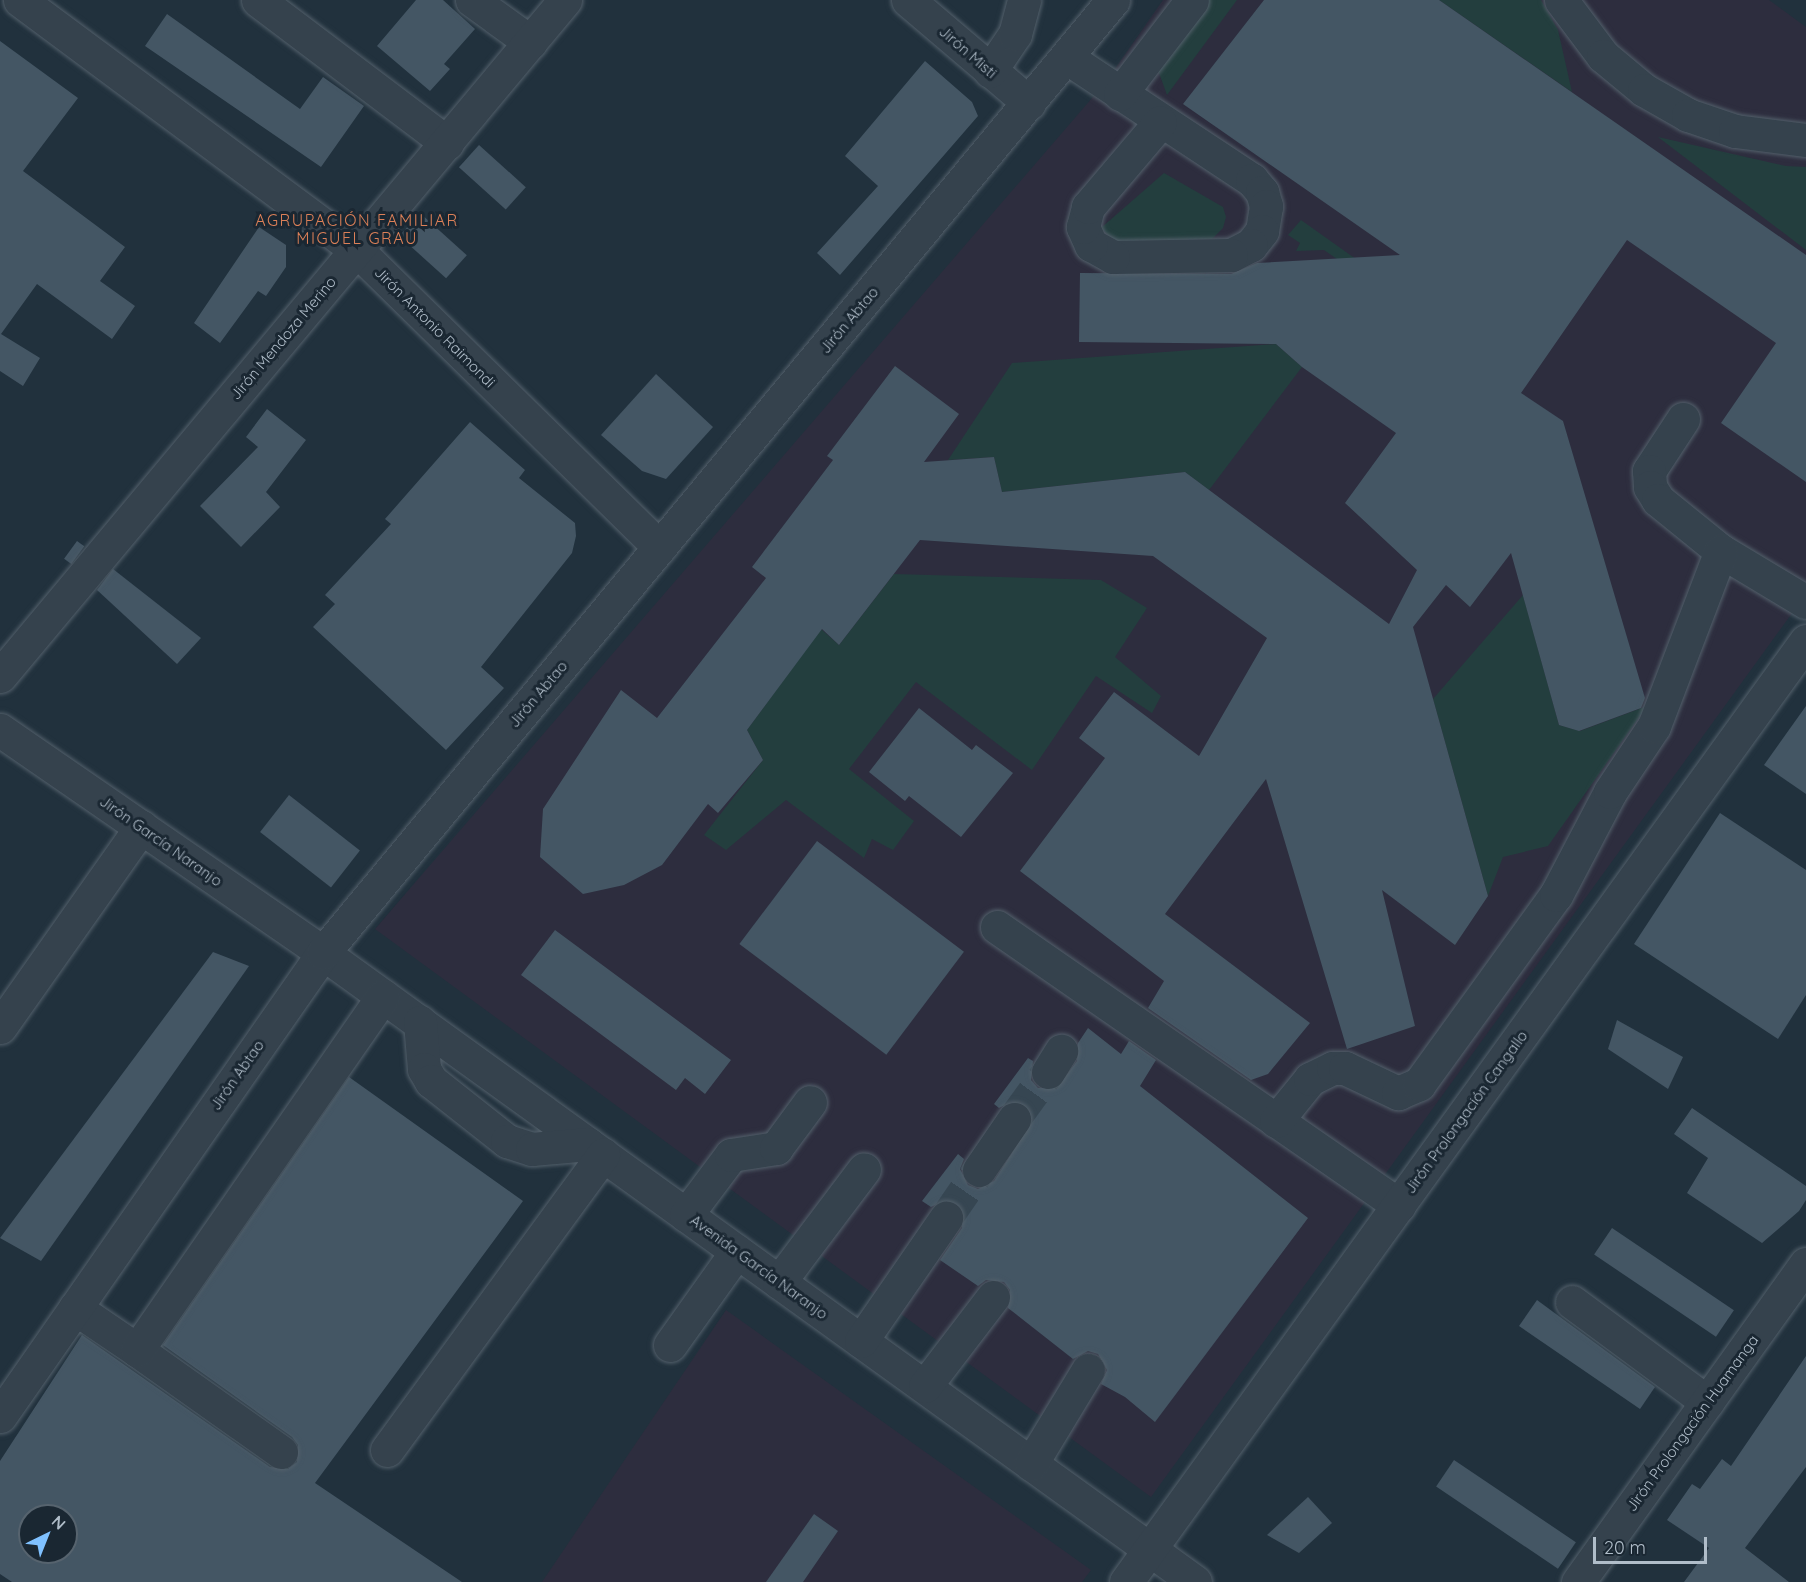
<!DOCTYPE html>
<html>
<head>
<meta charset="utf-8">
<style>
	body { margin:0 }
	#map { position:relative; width:1806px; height:1582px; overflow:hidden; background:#21313d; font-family:Quicksand,sans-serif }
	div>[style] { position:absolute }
	.medical>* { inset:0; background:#2d2d3e }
	.green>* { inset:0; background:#233e3e }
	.building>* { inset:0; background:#445664; transform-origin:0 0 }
	.minor-tunnel>* { height:33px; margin-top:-16.5px; transform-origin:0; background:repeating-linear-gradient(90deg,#364652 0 33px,transparent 0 49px) }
	.roads { filter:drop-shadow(0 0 2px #53606b) drop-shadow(0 0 2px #53606b) }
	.minor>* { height:33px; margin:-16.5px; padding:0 16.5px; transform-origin:16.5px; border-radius:16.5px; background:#35424d }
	span { translate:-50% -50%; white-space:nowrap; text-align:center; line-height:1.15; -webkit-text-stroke:6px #1a2732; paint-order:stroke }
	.street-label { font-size:15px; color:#b0bdc9 }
	.neighbourhood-label { font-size:16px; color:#dc8058; letter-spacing:1.5px }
	.north { position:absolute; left:18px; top:1504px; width:60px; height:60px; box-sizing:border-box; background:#1a2732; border:2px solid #56636e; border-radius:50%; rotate:43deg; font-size:16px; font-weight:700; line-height:24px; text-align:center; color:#b0bdc9 }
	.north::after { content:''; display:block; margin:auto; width:21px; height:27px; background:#7fc1ff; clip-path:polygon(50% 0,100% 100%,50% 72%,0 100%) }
	.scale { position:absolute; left:1593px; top:1537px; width:114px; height:27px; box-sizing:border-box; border:3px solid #b0bdc9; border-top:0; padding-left:8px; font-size:18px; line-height:21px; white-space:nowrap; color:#b0bdc9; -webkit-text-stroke:4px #1a2732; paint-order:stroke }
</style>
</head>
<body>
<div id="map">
	<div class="medical">
		<i style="clip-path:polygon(1163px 0,1769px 0,1806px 27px,1806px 594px,1151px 1497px,375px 929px,1105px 83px)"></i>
		<i style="clip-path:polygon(726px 1310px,1091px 1570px,1082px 1582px,542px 1582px)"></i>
	</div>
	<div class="green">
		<i style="clip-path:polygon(1200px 0,1237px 0,1167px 95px,1154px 59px)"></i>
		<i style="clip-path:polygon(1439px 0,1541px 0,1558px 30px,1572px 92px)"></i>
		<i style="clip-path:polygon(1658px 137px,1786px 166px,1806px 167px,1806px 250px)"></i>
		<i style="clip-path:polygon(1164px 173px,1223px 207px,1226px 217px,1223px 228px,1212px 239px,1115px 242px,1101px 228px)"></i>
		<i style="clip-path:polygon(1301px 220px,1422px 306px,1417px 315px,1324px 250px,1296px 251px,1300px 243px,1288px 235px)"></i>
		<i style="clip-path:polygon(1276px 344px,1302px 367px,1209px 490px,1185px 472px,1002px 492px,994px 457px,948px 460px,1012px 363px)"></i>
		<i style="clip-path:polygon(894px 574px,1101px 580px,1147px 608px,1115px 657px,1161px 696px,1152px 713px,1096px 676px,1032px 770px,916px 682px,849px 769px,914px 821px,893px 850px,872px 839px,864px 858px,786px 800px,726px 850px,704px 835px,763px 760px,747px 730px,821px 629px,839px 645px)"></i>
		<i style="clip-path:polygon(1523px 595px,1559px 725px,1580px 731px,1647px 706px,1548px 846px,1503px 857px,1488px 896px,1433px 699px)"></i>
	</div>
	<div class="building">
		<i style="clip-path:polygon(416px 0,443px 0,475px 29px,444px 64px,450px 69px,430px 91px,377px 46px)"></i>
		<i style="clip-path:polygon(1264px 0,1439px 0,1806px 255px,1806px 482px,1721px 423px,1776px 343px,1627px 240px,1521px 393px,1563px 421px,1645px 698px,1641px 708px,1579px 731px,1559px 725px,1511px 553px,1470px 607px,1446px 585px,1413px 627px,1488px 896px,1455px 945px,1382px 890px,1415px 1026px,1347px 1049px,1266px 779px,1165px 914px,1310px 1023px,1268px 1074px,1251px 1080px,1148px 1008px,1164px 981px,1020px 871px,1105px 758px,1079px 738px,1114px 692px,1199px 756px,1267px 638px,1153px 556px,920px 540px,839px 645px,822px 629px,747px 730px,763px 760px,718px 813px,708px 804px,662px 865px,624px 885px,583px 894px,540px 857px,543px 809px,621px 690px,657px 718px,766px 578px,752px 567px,833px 460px,827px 456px,895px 366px,959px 414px,924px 462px,994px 457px,1002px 492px,1185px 472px,1389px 624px,1417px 570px,1345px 503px,1396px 433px,1302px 367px,1276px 344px,1079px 342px,1080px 273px,1231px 274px,1257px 263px,1400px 255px,1183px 104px)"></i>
		<i style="clip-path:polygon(167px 14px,300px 109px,323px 77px,364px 106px,321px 167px,145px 46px)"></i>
		<i style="clip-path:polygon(0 41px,78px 98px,23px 171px,125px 247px,100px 281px,135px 306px,112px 339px,37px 284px,1px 334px,40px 358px,23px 386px,0 371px)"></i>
		<i style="clip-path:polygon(925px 61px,972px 102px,978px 116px,840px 275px,817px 253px,878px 186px,845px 156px)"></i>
		<i style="left:479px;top:145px;width:63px;height:30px;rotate:42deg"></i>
		<i style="left:420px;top:213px;width:63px;height:31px;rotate:42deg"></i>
		<i style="clip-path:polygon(259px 227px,286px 245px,286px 267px,266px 296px,258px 291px,220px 343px,194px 323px)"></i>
		<i style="clip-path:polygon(656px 374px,713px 427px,666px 479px,642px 471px,601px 435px)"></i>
		<i style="clip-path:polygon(267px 409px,306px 440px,266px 492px,280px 507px,241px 547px,200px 506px,258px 447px,246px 437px)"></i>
		<i style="clip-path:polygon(470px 422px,525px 470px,519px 478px,575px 523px,576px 536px,572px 553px,481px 667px,504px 688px,446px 750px,313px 627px,335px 604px,325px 595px,391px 524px,385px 519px)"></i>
		<i style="left:77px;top:541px;width:9px;height:22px;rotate:36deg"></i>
		<i style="clip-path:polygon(113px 569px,201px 638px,177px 664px,97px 590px)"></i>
		<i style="clip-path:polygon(1806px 706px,1806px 794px,1764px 765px)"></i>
		<i style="clip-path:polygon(919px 708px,972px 750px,976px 745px,1013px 773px,961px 837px,909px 796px,905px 801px,869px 772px)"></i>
		<i style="left:289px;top:795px;width:90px;height:47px;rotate:38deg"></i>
		<i style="clip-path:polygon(1720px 813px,1806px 870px,1806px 995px,1778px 1039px,1634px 944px)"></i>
		<i style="left:817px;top:841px;width:184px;height:129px;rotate:37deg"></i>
		<i style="clip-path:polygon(555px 930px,731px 1060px,705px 1094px,685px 1078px,676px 1090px,521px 975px)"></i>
		<i style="clip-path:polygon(213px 952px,249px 966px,41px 1261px,0 1238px)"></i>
		<i style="clip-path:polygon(1617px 1020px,1683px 1057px,1668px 1089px,1608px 1049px)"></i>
		<i style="clip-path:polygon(1088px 1028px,1121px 1054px,1129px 1041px,1156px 1060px,1140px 1086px,1308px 1218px,1155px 1422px,1125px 1397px,1101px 1384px,1107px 1370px,1098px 1354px,1088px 1351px,1073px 1359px,1008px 1308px,1010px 1290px,1004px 1282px,986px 1280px,978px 1286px,940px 1260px,962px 1228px,963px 1211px,948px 1199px,931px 1207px,922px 1201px,958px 1154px,964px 1159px,960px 1169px,968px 1185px,978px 1189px,994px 1181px,1033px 1120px,1024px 1103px,1015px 1100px,999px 1108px,994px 1104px,1028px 1058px,1033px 1061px,1031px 1080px,1038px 1088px,1057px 1088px,1077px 1061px,1078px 1043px)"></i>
		<i style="clip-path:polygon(evenodd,349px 1077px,523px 1201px,315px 1483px,462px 1582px,12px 1582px,0 1574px,0 1461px,82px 1335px,270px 1467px,288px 1469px,297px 1462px,298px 1445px,292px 1437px,163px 1345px,349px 1077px,30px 1516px,66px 1516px,66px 1552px,30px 1552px,30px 1516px)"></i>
		<i style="clip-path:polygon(1692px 1108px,1806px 1186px,1806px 1200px,1799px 1211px,1762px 1243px,1687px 1193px,1708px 1158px,1674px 1134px)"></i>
		<i style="left:1612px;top:1228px;width:147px;height:32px;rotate:34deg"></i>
		<i style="clip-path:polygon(1537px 1300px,1655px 1387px,1640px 1409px,1519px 1326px)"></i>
		<i style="clip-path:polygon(1806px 1356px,1806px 1467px,1745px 1548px,1789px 1582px,1684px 1582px,1709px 1548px,1667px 1520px,1692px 1484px,1700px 1489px,1722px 1459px,1731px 1466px)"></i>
		<i style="left:1454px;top:1460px;width:147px;height:32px;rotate:34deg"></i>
		<i style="clip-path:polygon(1308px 1497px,1332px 1523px,1299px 1553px,1267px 1535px)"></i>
		<i style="clip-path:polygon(814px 1514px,838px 1531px,803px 1582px,766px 1582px)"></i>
	</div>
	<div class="minor-tunnel">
		<i style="left:1014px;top:1119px;width:58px;rotate:-54.1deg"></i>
		<i style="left:946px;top:1218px;width:58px;rotate:-55.5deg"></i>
	</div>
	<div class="roads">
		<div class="minor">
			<i style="left:20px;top:0;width:420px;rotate:36.6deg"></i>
			<i style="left:357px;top:250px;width:424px;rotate:44.5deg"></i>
			<i style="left:258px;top:0;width:237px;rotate:37.1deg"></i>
			<i style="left:472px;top:0;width:72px;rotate:35.9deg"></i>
			<i style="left:908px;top:0;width:159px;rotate:40.4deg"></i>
			<i style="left:1561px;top:0;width:70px;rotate:53.1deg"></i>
			<i style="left:1603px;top:56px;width:53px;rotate:39.7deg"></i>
			<i style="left:1644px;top:90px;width:51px;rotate:29.6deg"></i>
			<i style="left:1688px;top:115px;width:50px;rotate:18.8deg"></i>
			<i style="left:1735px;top:131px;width:72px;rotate:7.2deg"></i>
			<i style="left:1066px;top:57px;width:223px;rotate:33.5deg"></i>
			<i style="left:1252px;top:180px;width:16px;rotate:50deg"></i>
			<i style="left:1262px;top:192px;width:15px;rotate:74deg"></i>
			<i style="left:1266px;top:206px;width:25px;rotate:99deg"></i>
			<i style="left:1262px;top:231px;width:18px;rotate:128deg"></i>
			<i style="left:1251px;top:245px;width:22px;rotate:153deg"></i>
			<i style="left:1231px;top:255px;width:118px;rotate:179deg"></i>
			<i style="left:1113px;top:257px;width:25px;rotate:-151deg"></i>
			<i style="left:1091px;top:245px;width:20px;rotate:-114deg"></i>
			<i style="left:1083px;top:227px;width:21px;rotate:-76deg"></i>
			<i style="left:1088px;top:207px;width:111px;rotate:-49.7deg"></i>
			<i style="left:990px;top:71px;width:45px;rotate:-56deg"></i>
			<i style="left:1015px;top:34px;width:35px;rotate:-75deg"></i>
			<i style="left:1120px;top:94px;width:118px;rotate:-52.5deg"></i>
			<i style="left:1683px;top:419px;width:62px;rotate:123.2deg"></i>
			<i style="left:1649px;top:471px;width:16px;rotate:86deg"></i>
			<i style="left:1650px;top:487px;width:15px;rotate:58deg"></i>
			<i style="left:1658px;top:500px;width:81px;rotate:39deg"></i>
			<i style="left:1721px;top:551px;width:99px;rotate:31deg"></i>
			<i style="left:0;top:676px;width:881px;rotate:-50.11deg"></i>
			<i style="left:0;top:730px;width:393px;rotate:34.6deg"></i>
			<i style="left:323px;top:953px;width:1075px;rotate:35.8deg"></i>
			<i style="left:997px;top:927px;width:489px;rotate:34.7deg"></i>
			<i style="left:420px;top:1022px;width:47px;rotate:85.1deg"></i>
			<i style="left:424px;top:1069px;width:14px;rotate:60deg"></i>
			<i style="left:431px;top:1081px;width:97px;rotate:38.3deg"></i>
			<i style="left:507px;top:1141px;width:26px;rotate:18deg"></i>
			<i style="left:532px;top:1149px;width:56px;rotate:-5.1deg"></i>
			<i style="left:0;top:1027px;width:245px;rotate:-54.8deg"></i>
			<i style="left:1048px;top:1072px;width:25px;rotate:-58deg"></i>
			<i style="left:1276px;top:1121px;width:54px;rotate:-51deg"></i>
			<i style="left:1310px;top:1079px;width:25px;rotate:-26deg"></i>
			<i style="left:1333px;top:1068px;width:12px"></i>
			<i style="left:1345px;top:1068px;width:59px;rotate:25.3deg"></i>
			<i style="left:1398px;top:1093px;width:23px;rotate:-23deg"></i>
			<i style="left:1419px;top:1084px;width:233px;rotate:-54.1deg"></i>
			<i style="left:1556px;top:895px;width:116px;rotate:-62.3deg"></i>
			<i style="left:1610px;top:792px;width:79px;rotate:-56.3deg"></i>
			<i style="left:1654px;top:726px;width:187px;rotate:-69.1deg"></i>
			<i style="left:979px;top:1170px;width:62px;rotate:-55.5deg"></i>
			<i style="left:686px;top:1215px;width:75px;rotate:-53.1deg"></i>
			<i style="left:731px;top:1155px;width:46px;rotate:-8.8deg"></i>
			<i style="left:776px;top:1148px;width:57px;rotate:-53.5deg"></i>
			<i style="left:779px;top:1282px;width:141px;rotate:-53deg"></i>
			<i style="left:1572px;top:1302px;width:168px;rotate:36.5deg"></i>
			<i style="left:75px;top:1308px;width:75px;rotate:34.1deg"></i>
			<i style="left:861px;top:1341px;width:150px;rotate:-55.4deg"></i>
			<i style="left:670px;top:1345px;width:115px;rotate:-54.5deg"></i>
			<i style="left:925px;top:1386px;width:112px;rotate:-52.6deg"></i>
			<i style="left:0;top:1416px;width:565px;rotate:-55.1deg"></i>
			<i style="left:323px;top:953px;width:1238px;rotate:-50.34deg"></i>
			<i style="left:387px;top:1450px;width:366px;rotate:-53.8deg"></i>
			<i style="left:281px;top:1452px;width:176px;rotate:-144.7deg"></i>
			<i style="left:137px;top:1350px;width:431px;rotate:-55.2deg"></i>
			<i style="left:1031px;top:1464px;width:110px;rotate:-58.8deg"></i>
			<i style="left:1126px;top:1582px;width:1161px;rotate:-54.15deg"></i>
			<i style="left:1578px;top:1582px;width:391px;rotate:-54.4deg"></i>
		</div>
	</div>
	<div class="street-label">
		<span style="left:968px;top:52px;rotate:41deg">Jirón Misti</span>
		<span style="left:849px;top:320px;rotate:-50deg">Jirón Abtao</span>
		<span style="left:435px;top:327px;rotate:45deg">Jirón Antonio Raimondi</span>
		<span style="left:283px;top:338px;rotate:-50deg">Jirón Mendoza Merino</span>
		<span style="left:538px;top:694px;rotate:-50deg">Jirón Abtao</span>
		<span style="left:161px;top:841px;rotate:35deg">Jirón García Naranjo</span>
		<span style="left:237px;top:1075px;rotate:-55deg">Jirón Abtao</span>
		<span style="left:1466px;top:1112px;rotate:-54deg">Jirón Prolongación Cangallo</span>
		<span style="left:759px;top:1267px;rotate:36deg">Avenida García Naranjo</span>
		<span style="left:1692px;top:1423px;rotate:-54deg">Jirón Prolongación Huamanga</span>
	</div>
	<div class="neighbourhood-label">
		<span style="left:357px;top:229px">AGRUPACIÓN FAMILIAR<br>MIGUEL GRAU</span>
	</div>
	<div class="north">N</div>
	<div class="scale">20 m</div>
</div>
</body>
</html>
